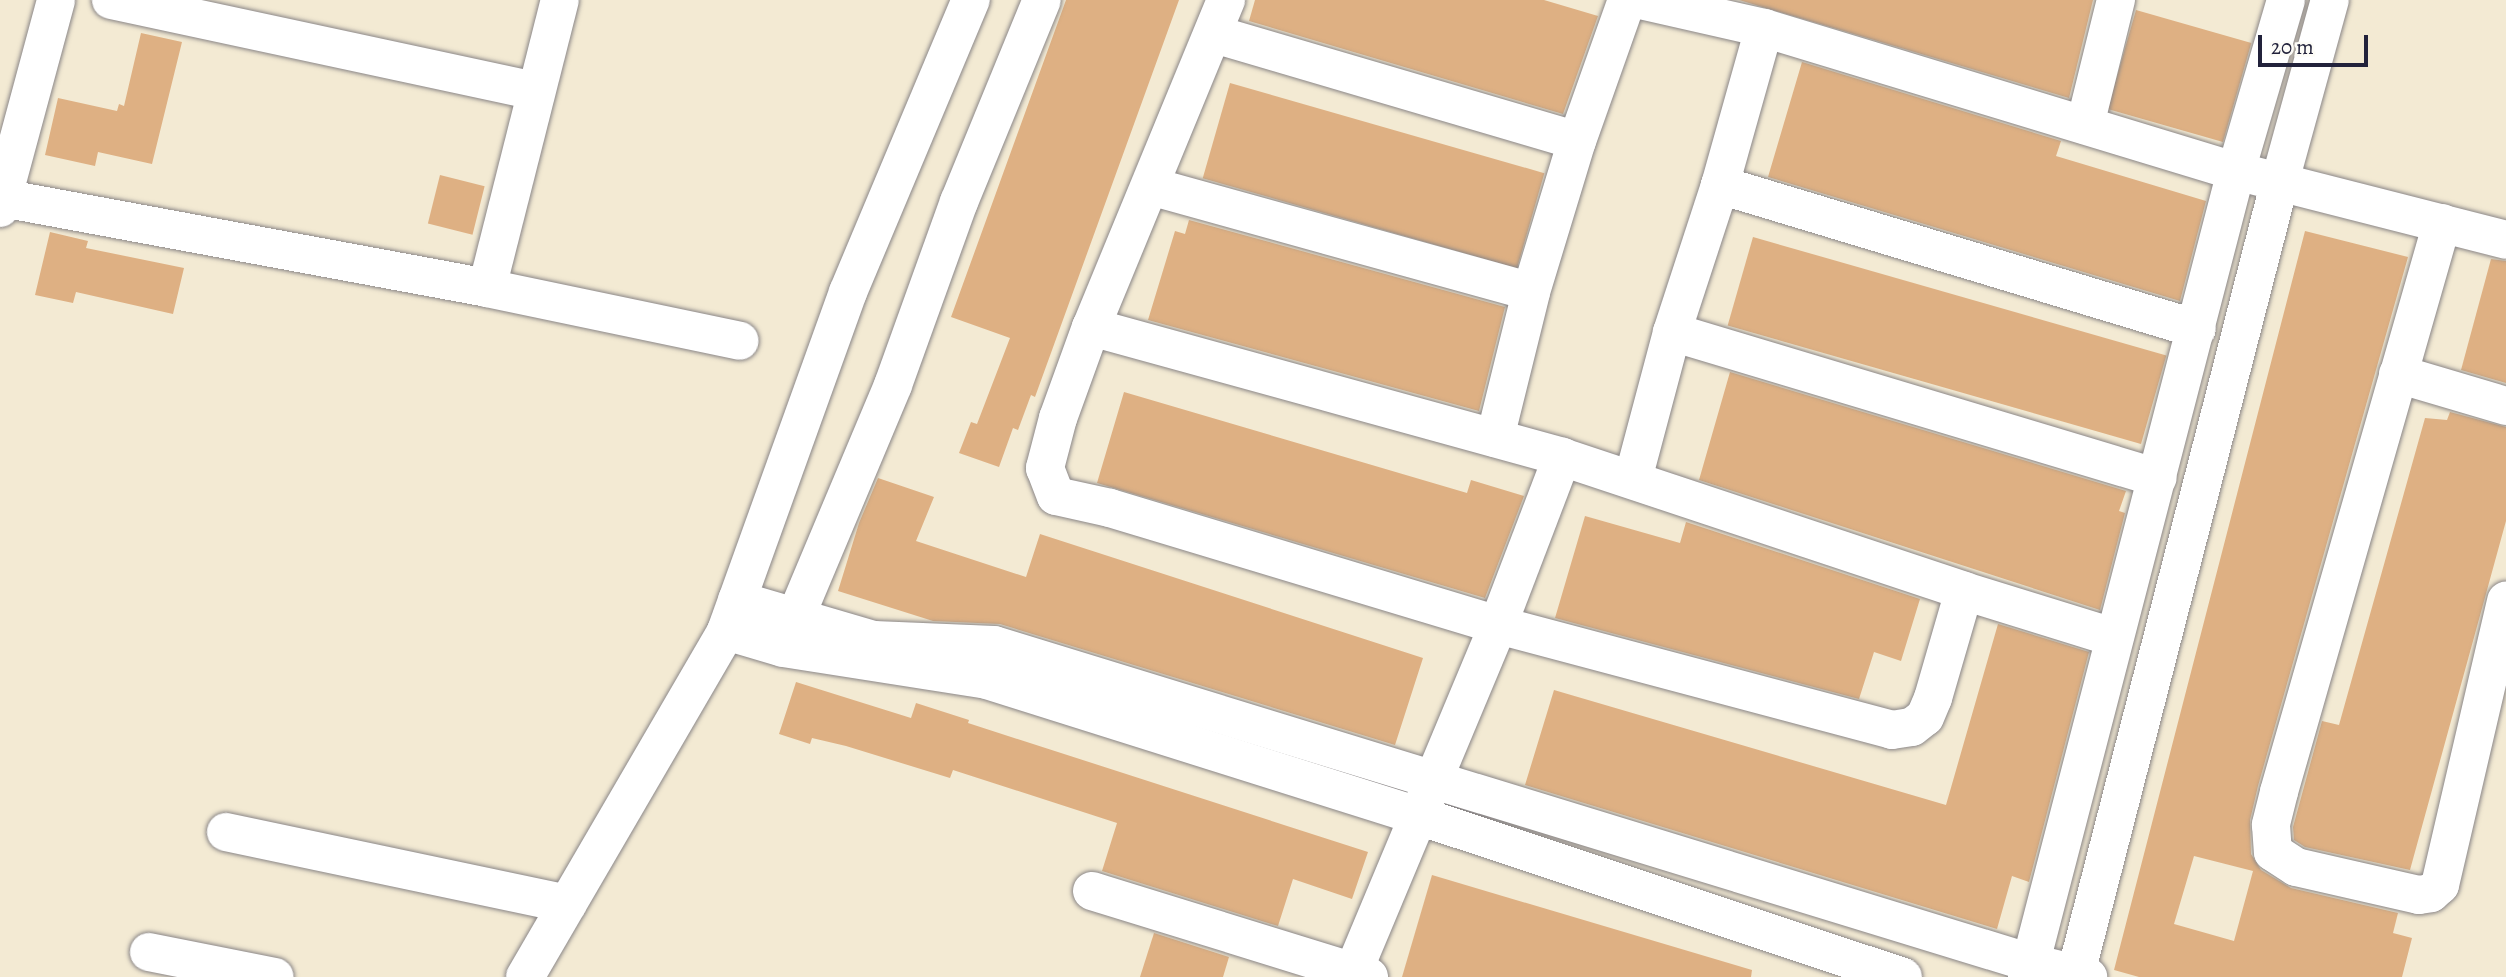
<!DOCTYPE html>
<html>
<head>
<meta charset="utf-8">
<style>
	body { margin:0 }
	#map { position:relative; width:2506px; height:977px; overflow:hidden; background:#f3ead3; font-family:Alegreya,serif }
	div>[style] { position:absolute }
	.building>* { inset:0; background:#deb083; transform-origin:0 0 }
	.roads { filter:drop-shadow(0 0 2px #8a8687) drop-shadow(0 0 2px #8a8687) }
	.minor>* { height:38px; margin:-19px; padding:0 19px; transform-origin:19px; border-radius:19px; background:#fff }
	.tertiary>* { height:38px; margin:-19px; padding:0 19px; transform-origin:19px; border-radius:19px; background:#fff }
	span { translate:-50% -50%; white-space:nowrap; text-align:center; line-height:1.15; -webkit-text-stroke:6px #fdfcf7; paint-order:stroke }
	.scale { position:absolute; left:2258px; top:35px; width:110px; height:32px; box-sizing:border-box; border:4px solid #22223b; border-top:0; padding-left:9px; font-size:21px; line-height:24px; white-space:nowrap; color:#22223b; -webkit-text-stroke:5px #fdfcf7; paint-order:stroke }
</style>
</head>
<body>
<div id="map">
	<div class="building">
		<i style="clip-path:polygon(1066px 0,1179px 0,1035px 397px,1031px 395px,1018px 430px,1013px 428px,999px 467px,959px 453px,971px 422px,977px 424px,1010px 338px,951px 317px)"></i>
		<i style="clip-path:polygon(1255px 0,1544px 0,1598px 16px,1563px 114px,1249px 21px)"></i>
		<i style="clip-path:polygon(1739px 0,2093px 0,2069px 98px)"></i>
		<i style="left:2136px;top:10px;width:120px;height:103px;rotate:16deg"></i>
		<i style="clip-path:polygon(141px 33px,182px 42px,152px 164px,98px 152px,95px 166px,45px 155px,58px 98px,117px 111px,119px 104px,124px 106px)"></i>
		<i style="clip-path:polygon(1802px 62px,2061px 141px,2056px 156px,2206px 201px,2180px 301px,1768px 177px)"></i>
		<i style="left:1230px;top:83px;width:327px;height:99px;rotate:16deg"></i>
		<i style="left:440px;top:175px;width:46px;height:50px;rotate:14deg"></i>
		<i style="clip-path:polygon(1189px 220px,1505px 307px,1479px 411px,1148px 320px,1175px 231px,1185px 234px)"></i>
		<i style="clip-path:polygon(evenodd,2305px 231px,2408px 257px,2258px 786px,2250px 820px,2251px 854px,2261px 870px,2291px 888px,2398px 913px,2393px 933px,2412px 938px,2402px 977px,2139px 977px,2114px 970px,2305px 231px,2194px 856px,2253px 871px,2234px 941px,2174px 924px,2194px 856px)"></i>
		<i style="clip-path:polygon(50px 232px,88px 241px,86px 248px,184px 268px,173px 314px,76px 292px,73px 303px,35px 295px)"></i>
		<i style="left:1753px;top:237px;width:430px;height:92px;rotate:16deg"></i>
		<i style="clip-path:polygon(2491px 259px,2506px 261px,2506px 383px,2461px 370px)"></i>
		<i style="clip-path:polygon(1730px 372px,2126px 491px,2119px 511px,2125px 513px,2100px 610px,1699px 480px)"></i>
		<i style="clip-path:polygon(1124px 392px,1467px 493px,1471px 480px,1524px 496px,1485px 598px,1097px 483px)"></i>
		<i style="clip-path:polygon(2450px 412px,2506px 427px,2506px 521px,2410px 870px,2305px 847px,2294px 840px,2293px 827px,2322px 721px,2339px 725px,2425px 418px,2447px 420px)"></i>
		<i style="clip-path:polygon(878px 478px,934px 497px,916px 541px,1026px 577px,1040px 534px,1423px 658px,1395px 745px,1000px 624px,933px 621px,838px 591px,859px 523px)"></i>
		<i style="clip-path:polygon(1585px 516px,1680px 543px,1686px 522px,1920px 599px,1901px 661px,1874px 652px,1859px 699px,1555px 618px)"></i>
		<i style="clip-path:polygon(1998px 624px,2089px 652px,2029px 882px,2012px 876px,1997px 929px,1525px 785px,1554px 690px,1946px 805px)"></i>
		<i style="clip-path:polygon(796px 682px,911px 718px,916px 703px,969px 720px,968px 723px,1368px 852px,1352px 899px,1293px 879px,1278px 926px,1102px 871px,1117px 823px,953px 770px,950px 778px,846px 746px,812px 738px,810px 744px,779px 734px)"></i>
		<i style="clip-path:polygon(1432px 875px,1752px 970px,1751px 977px,1402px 977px)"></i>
		<i style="clip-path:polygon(1154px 933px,1229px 957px,1223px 977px,1140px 977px)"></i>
	</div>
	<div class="roads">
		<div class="minor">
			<i style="left:111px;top:0;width:434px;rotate:12.1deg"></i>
			<i style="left:1226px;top:0;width:354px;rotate:112.4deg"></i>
			<i style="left:1091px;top:327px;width:97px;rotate:109.9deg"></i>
			<i style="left:1058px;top:418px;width:52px;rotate:104.6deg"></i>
			<i style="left:1045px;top:468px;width:30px;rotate:69deg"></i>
			<i style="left:1056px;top:496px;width:55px;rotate:12.5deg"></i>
			<i style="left:1110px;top:508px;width:405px;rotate:16.8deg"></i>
			<i style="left:1498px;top:625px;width:408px;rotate:14.9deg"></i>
			<i style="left:1892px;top:730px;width:20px;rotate:-9deg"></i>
			<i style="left:1912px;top:727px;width:16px;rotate:-38deg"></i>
			<i style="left:1925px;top:717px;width:21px;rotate:-67deg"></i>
			<i style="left:1933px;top:698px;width:111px;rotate:-73.8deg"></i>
			<i style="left:1640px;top:0;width:127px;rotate:12.7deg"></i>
			<i style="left:1764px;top:28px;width:493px;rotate:16.9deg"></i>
			<i style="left:2236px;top:171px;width:279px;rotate:14.3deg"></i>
			<i style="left:1214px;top:34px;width:378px;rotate:16.4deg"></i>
			<i style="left:2085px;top:125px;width:129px;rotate:-76.1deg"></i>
			<i style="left:1720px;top:185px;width:498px;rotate:16.8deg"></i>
			<i style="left:1150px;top:186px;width:395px;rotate:15.5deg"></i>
			<i style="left:2px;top:198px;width:493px;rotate:10.5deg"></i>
			<i style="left:487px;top:288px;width:297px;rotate:-75.8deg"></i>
			<i style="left:0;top:208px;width:215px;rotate:-74.9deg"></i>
			<i style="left:2442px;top:223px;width:592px;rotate:105.99deg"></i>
			<i style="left:2279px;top:792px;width:34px;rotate:104deg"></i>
			<i style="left:2271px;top:825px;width:27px;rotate:86deg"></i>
			<i style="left:2273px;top:852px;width:27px;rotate:33deg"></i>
			<i style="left:2296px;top:867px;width:126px;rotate:12.8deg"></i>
			<i style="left:2419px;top:895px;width:12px;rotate:-9deg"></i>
			<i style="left:2431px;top:893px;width:12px;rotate:-42deg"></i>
			<i style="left:2440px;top:885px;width:292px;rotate:-76.9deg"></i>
			<i style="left:487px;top:288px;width:258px;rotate:11.8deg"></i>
			<i style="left:1091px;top:327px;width:489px;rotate:15.4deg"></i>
			<i style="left:1562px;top:457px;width:424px;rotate:18.4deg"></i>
			<i style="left:1964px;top:591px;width:156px;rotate:17.2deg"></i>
			<i style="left:1672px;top:332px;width:507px;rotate:16.72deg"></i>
			<i style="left:2398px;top:374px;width:113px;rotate:16.5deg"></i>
			<i style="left:1495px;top:438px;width:150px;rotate:-76.1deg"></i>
			<i style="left:1531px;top:292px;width:158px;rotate:-73.1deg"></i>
			<i style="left:1577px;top:141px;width:150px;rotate:-70.5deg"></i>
			<i style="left:1633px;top:479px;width:152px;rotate:-75.1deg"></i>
			<i style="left:1672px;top:332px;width:155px;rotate:-71.9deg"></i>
			<i style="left:1720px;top:185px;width:163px;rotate:-74.3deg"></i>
			<i style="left:737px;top:600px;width:143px;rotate:16.3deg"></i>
			<i style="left:874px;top:640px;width:120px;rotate:2.4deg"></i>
			<i style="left:994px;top:645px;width:1085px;rotate:17.05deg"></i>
			<i style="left:2031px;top:963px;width:59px;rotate:13.8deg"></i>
			<i style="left:726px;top:631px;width:59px;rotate:16.6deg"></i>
			<i style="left:783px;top:648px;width:206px;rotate:8.9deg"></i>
			<i style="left:987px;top:680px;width:453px;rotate:17.5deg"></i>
			<i style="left:1419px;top:816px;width:510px;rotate:18.4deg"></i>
			<i style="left:785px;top:642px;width:279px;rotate:-67.2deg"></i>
			<i style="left:893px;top:385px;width:195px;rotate:-70.2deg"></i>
			<i style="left:959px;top:202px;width:218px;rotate:-67.7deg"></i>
			<i style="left:226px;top:832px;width:349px;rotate:11.9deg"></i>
			<i style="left:1092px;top:891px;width:290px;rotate:17.2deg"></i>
			<i style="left:149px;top:952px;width:128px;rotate:11.2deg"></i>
			<i style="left:1351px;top:977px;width:381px;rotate:-67.3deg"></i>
			<i style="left:1498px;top:625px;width:180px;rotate:-69.1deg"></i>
			<i style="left:2027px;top:977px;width:833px;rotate:-75.46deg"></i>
			<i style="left:2236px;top:171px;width:178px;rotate:-73.7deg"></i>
			<i style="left:2075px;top:977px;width:822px;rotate:-75.56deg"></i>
			<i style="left:2280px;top:181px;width:188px;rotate:-74.6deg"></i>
		</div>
		<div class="tertiary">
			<i style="left:525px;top:977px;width:400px;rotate:-59.8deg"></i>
			<i style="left:726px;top:631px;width:360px;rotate:-70.2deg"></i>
			<i style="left:848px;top:292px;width:317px;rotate:-67.2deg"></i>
		</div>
	</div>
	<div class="scale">20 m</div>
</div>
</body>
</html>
